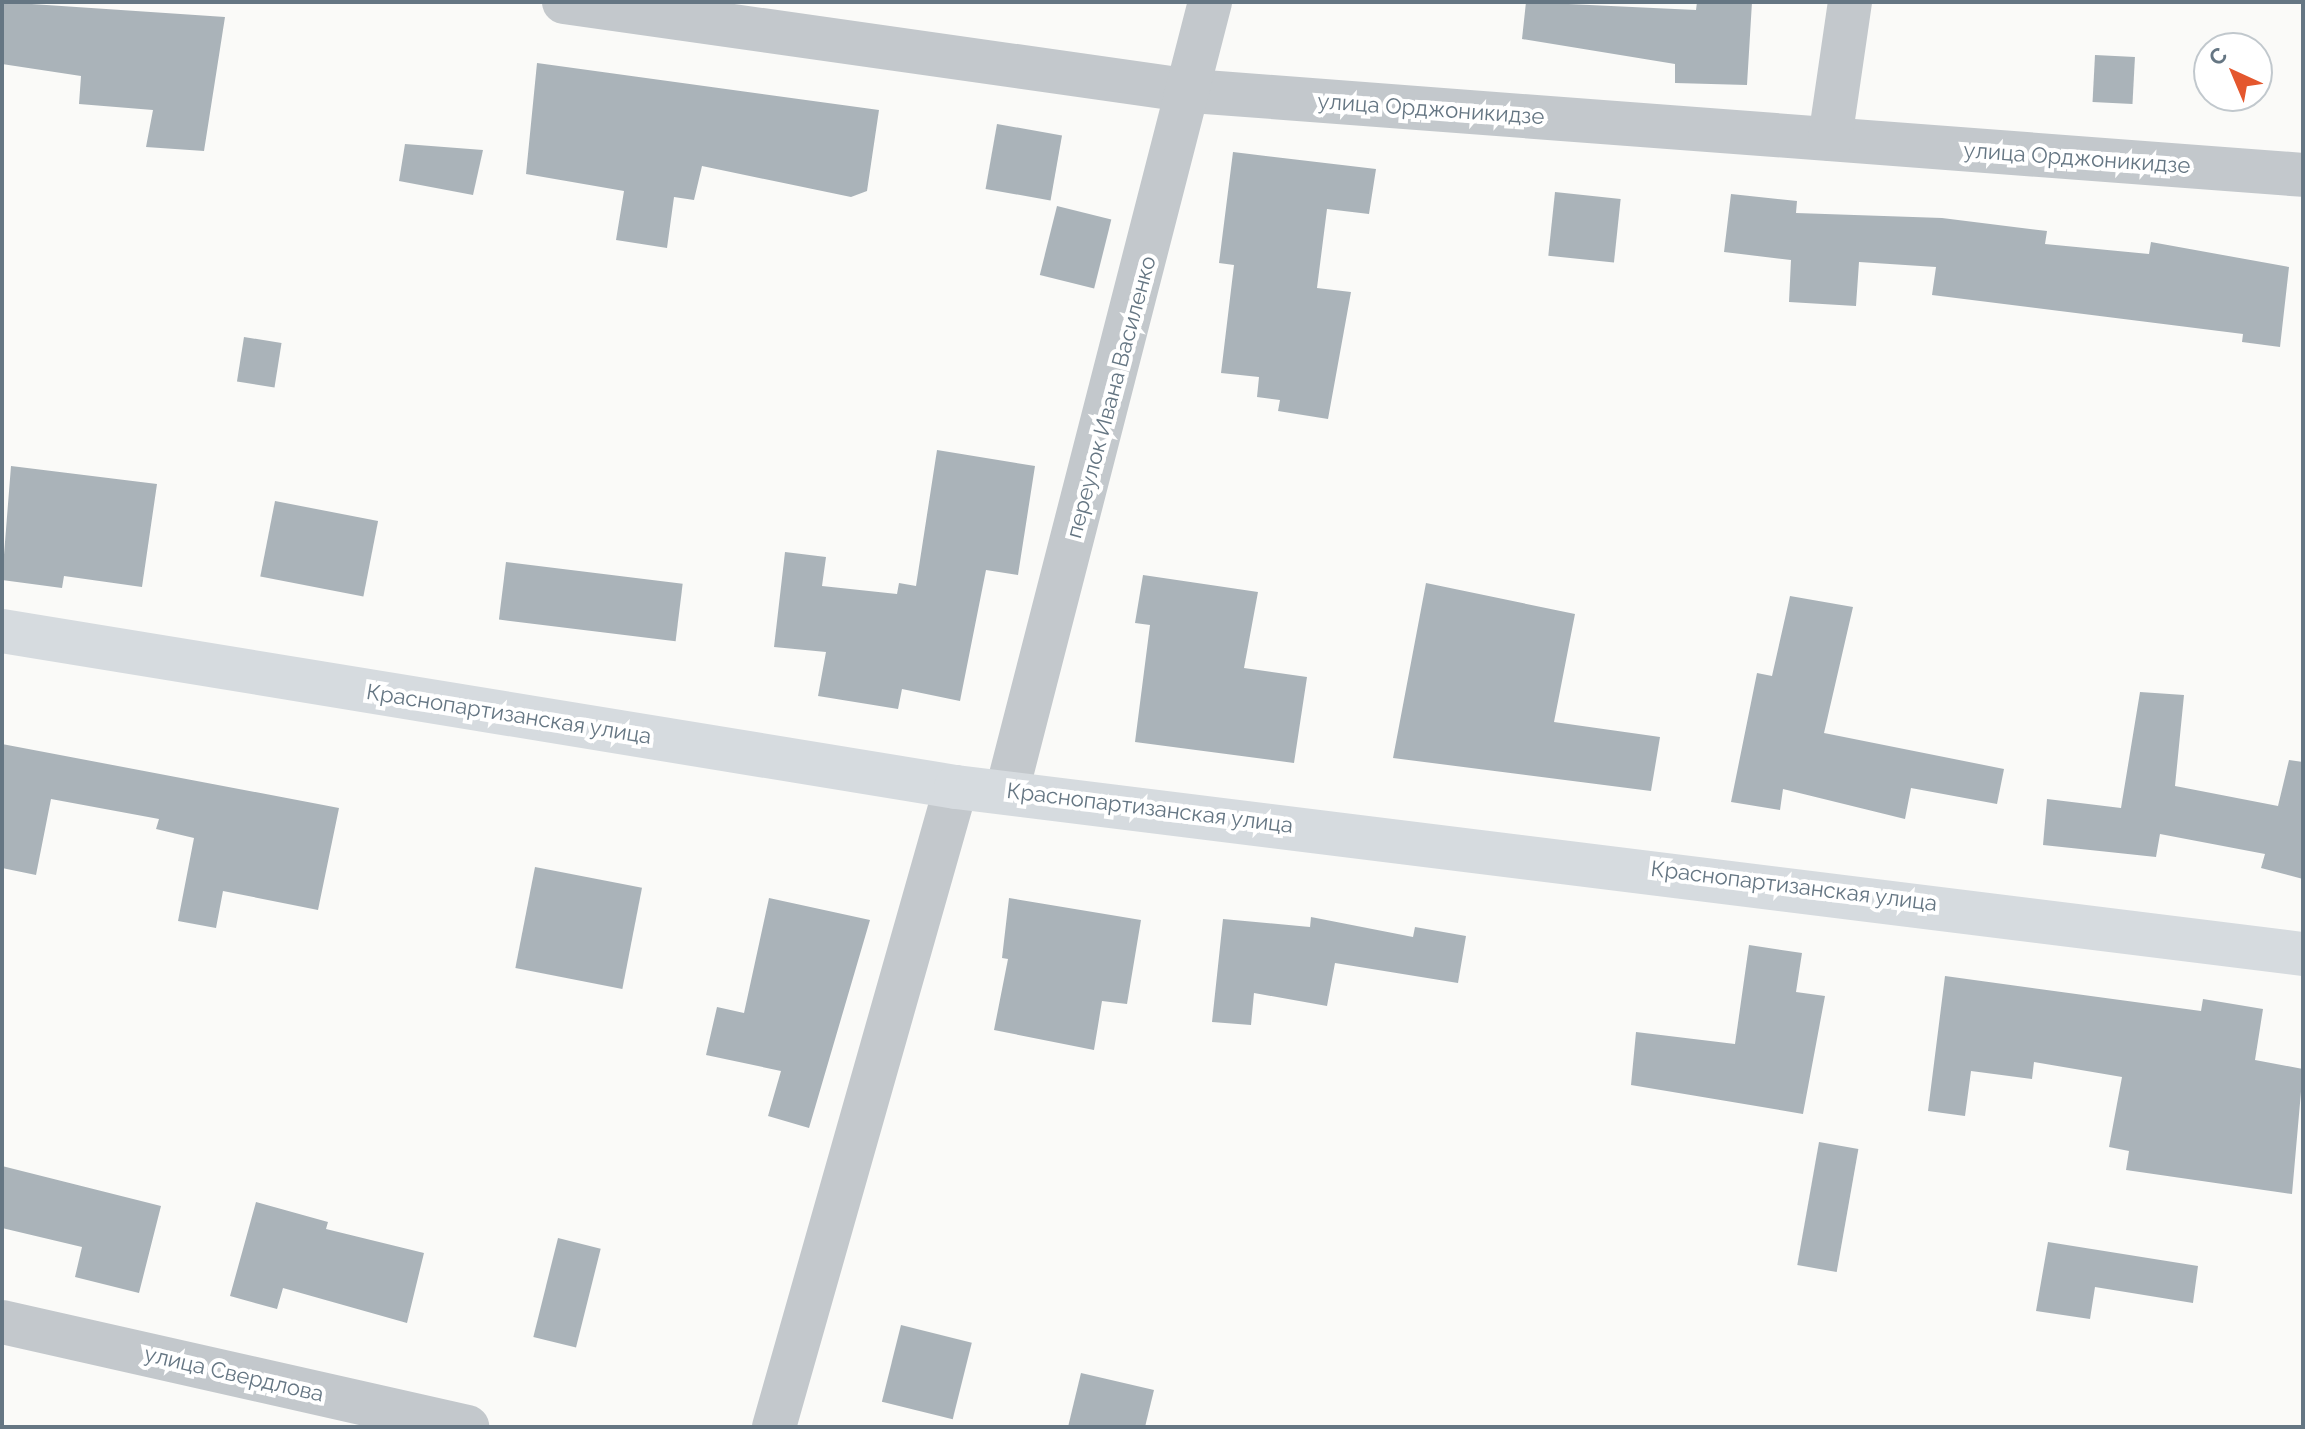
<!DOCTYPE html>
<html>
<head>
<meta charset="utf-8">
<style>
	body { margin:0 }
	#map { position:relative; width:2305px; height:1429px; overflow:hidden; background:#fafaf8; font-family:Raleway,sans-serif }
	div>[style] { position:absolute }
	.building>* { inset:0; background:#aab3b9; transform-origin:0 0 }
	.street>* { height:44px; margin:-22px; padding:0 22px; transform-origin:22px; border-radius:22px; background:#c3c8cc }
	.secondary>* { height:44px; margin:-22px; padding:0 22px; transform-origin:22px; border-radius:22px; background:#d6dbdf }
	span { translate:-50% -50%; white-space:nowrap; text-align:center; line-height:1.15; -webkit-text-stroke:8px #fff; paint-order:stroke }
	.street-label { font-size:22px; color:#657683 }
	.frame { position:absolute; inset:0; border:4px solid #657683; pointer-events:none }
	.north { position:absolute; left:2193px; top:32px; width:80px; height:80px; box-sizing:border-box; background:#fff; border:2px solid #c1c8cd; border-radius:50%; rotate:316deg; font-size:22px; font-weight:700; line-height:32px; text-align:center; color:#657683 }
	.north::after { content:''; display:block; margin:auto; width:28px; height:36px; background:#e4572e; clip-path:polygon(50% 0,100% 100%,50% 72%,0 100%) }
</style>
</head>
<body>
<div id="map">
	<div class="building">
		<i style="clip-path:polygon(2px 2px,225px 17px,204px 151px,146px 147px,153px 110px,79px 104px,81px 76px,2px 64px)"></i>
		<i style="clip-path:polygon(1526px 2px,1696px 10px,1697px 2px,1752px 2px,1747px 85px,1675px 83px,1675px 64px,1522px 39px)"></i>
		<i style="left:2095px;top:55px;width:40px;height:47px;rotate:3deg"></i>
		<i style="clip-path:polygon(537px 63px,879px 110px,867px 191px,851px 197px,702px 166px,694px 200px,674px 197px,667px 248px,616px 240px,624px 191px,526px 174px)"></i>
		<i style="left:997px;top:124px;width:66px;height:66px;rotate:10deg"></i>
		<i style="clip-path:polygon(405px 144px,483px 150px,473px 195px,399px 181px)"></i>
		<i style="clip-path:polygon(1233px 152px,1376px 169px,1369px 214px,1327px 209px,1317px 288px,1351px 292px,1328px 419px,1278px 411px,1280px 400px,1257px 397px,1259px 377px,1221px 373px,1234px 265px,1219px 263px)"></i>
		<i style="left:1555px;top:192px;width:66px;height:64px;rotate:6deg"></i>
		<i style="clip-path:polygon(1731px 194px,1797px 201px,1796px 213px,1942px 218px,2047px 231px,2045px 244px,2149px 254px,2151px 242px,2289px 267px,2280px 347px,2242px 342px,2243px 334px,1932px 295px,1936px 267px,1859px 262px,1856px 306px,1789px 302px,1791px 260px,1724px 252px)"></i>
		<i style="left:1057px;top:206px;width:56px;height:71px;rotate:14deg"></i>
		<i style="left:244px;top:337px;width:38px;height:45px;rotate:9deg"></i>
		<i style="clip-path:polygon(937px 450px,1035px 466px,1018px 575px,986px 570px,960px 701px,902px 689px,898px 709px,818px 696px,826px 652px,774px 647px,785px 552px,826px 557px,822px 586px,897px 594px,899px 583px,916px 586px)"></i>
		<i style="clip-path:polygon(11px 466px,157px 484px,142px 587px,64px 576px,62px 588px,2px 580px)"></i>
		<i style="left:275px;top:501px;width:105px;height:77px;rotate:11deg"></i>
		<i style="left:506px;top:562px;width:178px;height:58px;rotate:7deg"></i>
		<i style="clip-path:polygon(1143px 575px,1258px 592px,1244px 668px,1307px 677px,1294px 763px,1135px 742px,1150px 625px,1135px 623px)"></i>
		<i style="clip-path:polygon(1426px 583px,1575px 614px,1554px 722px,1660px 737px,1651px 791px,1393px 758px)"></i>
		<i style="clip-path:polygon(1790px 596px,1853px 607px,1824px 733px,2004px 769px,1997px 804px,1911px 788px,1905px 819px,1783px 789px,1780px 810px,1731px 802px,1757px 673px,1772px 676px)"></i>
		<i style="clip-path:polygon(2140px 692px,2184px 695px,2175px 786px,2278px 806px,2289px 760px,2303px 762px,2303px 879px,2261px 868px,2265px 854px,2160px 834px,2156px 857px,2043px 845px,2047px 799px,2121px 808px)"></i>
		<i style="clip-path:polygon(2px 744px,339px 808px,318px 910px,223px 891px,216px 928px,178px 921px,194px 838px,156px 829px,159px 819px,51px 799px,36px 875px,2px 868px)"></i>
		<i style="left:535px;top:867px;width:109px;height:103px;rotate:11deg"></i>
		<i style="clip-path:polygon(769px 898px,870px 920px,809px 1128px,768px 1116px,781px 1071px,706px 1055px,717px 1007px,744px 1013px)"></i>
		<i style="clip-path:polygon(1009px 898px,1141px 920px,1127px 1004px,1102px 1001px,1094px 1050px,994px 1030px,1008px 959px,1002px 958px)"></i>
		<i style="clip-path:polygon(1311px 917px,1413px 937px,1415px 927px,1466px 936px,1458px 983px,1335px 963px,1327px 1006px,1254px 993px,1251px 1025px,1212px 1022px,1223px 919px,1310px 927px)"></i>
		<i style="clip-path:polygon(1749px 945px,1802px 953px,1796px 992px,1825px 996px,1803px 1114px,1631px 1085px,1636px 1032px,1735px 1044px)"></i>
		<i style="clip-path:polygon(1945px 976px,2201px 1011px,2203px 999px,2263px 1009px,2255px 1060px,2303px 1069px,2292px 1194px,2126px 1170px,2129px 1151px,2109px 1147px,2122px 1077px,2034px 1062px,2032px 1079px,1971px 1071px,1965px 1116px,1928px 1111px)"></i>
		<i style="left:1819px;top:1142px;width:40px;height:125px;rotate:10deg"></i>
		<i style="clip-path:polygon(2px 1166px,161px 1206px,139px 1293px,75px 1277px,82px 1247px,2px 1228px)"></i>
		<i style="clip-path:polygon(256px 1202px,328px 1222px,326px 1229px,424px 1253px,407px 1323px,283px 1288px,277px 1309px,230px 1296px)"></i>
		<i style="left:558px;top:1238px;width:44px;height:102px;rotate:14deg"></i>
		<i style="clip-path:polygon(2048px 1242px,2198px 1266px,2193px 1303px,2095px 1287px,2090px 1319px,2036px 1311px)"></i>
		<i style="left:901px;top:1325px;width:73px;height:79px;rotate:14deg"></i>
		<i style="clip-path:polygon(1081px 1373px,1154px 1390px,1145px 1427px,1068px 1427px)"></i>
	</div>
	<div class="street">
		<i style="left:564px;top:2px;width:634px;rotate:8.07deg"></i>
		<i style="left:1192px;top:91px;width:1114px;rotate:4.32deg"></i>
		<i style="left:1830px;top:139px;width:138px;rotate:-81.7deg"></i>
		<i style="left:1007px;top:791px;width:815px;rotate:-75.57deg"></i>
		<i style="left:2px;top:1322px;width:477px;rotate:12.7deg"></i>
		<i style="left:774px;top:1427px;width:665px;rotate:-74.13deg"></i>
	</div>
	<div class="secondary">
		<i style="left:2px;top:631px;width:967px;rotate:9.29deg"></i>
		<i style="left:956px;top:787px;width:1357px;rotate:7.07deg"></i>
	</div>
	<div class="street-label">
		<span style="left:1431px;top:109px;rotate:4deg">улица Орджоникидзе</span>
		<span style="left:2077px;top:158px;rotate:4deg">улица Орджоникидзе</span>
		<span style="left:1111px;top:397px;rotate:-75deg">переулок Ивана Василенко</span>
		<span style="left:509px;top:714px;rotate:9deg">Краснопартизанская улица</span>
		<span style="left:1150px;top:808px;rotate:7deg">Краснопартизанская улица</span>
		<span style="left:1794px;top:886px;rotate:7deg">Краснопартизанская улица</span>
		<span style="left:234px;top:1374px;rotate:13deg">улица Свердлова</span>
	</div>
	<div class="frame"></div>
	<div class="north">С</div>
</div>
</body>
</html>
